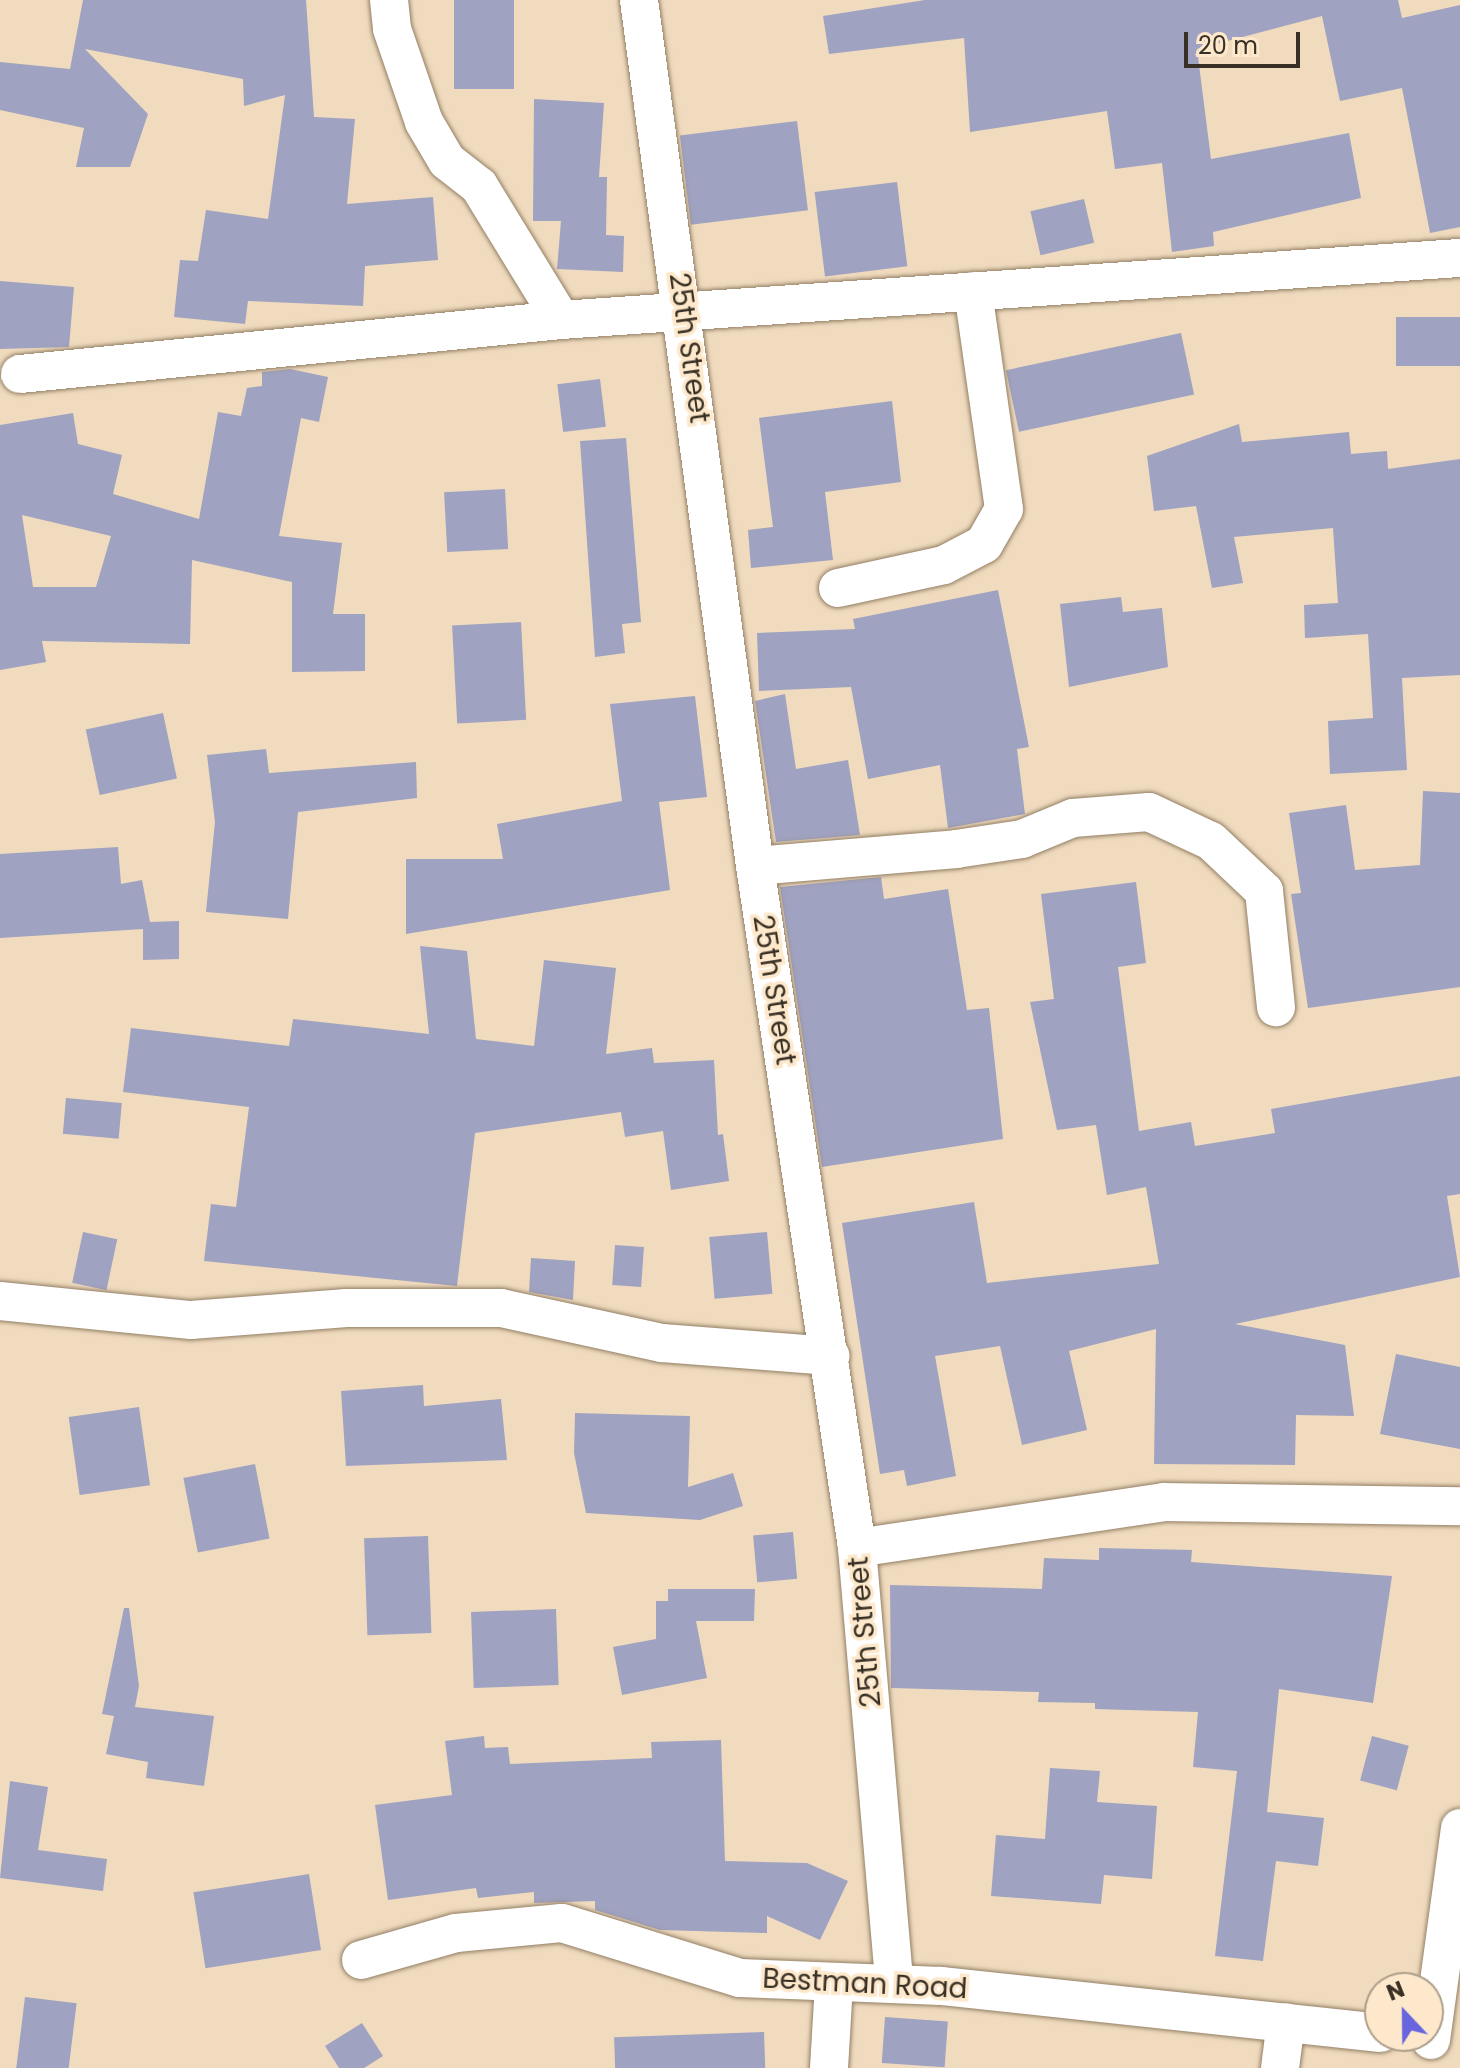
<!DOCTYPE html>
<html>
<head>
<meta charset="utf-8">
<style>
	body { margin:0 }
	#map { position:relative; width:1460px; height:2068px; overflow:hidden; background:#f0dbbe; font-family:Poppins,sans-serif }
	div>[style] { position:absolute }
	.building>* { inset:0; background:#9fa2c0; transform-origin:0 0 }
	.roads { filter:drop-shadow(0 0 2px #927f65) drop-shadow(0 0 2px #927f65) }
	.minor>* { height:38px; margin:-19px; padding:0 19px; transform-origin:19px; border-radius:19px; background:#fff }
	span { translate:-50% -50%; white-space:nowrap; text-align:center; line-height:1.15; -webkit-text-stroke:7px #fde8cb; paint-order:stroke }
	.street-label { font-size:28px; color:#383025 }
	.north { position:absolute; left:1364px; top:1972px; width:80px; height:80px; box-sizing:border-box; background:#fde8cb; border:2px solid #ae9e89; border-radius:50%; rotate:338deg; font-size:22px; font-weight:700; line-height:32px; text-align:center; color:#383025 }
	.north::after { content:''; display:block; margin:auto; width:28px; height:36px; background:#6965de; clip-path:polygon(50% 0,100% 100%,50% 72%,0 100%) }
	.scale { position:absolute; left:1184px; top:32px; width:116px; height:36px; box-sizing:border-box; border:4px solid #383025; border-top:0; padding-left:10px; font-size:24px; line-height:28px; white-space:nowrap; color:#383025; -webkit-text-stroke:6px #fde8cb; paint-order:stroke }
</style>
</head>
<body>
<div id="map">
	<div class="building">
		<i style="clip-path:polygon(83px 0,306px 0,314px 117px,355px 119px,347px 204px,433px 197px,438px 260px,365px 266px,363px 306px,248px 301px,245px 324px,174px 317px,180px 260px,198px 261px,206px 210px,268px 219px,285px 95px,244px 106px,243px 79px,85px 49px,148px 114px,130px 167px,76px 167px,84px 128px,0 110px,0 62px,70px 69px)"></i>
		<i style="left:454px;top:0;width:60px;height:89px"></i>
		<i style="clip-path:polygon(925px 0,1398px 0,1402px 18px,1460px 5px,1460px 227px,1430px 233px,1402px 88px,1340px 101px,1322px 16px,1197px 49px,1211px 159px,1349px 133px,1361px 198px,1213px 232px,1214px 246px,1172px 252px,1162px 163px,1115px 169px,1107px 111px,970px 132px,964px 38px,829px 54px,823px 16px)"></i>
		<i style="clip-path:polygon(534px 99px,604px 103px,599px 177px,607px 177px,606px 235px,624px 236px,623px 272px,557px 269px,561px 221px,533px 221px)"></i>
		<i style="left:797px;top:121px;width:90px;height:118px;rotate:83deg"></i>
		<i style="left:897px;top:182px;width:85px;height:83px;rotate:83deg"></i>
		<i style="left:1084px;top:199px;width:45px;height:55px;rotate:77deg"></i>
		<i style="clip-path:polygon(0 281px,74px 287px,69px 347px,0 349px)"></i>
		<i style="left:1460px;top:317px;width:49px;height:64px;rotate:90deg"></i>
		<i style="left:1181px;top:333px;width:63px;height:179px;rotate:78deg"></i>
		<i style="clip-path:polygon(evenodd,290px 369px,328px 377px,319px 422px,301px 418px,279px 536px,342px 543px,333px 614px,365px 614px,365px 671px,292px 672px,292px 582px,192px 560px,190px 644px,42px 641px,46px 662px,0 670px,0 425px,73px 413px,78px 444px,122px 455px,113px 494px,199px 519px,218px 412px,241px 416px,247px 388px,262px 386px,262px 372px,290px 369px,22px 515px,111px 536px,96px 587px,33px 587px,22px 515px)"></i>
		<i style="left:600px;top:379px;width:48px;height:43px;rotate:83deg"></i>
		<i style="clip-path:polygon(892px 401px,901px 482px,825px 492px,833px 560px,751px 568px,748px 530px,773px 527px,759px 418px)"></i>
		<i style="clip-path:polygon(1239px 424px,1242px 442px,1349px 432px,1351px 454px,1387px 451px,1388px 469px,1460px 459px,1460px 675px,1402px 678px,1407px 770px,1330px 774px,1328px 721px,1373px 718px,1368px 634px,1305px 638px,1304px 605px,1338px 603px,1333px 528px,1234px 537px,1243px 583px,1212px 588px,1196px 506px,1154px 511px,1147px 456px)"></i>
		<i style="clip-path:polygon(626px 438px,641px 622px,622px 624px,625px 653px,595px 657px,580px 441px)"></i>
		<i style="left:505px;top:489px;width:60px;height:61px;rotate:87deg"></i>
		<i style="clip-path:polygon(998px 590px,1029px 747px,1017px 749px,1025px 814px,948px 828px,940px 765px,868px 779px,851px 687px,759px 691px,757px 633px,855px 629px,853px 619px)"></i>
		<i style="clip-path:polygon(1121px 597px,1123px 612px,1162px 608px,1168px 667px,1069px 687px,1060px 604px)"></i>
		<i style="left:521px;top:622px;width:98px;height:69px;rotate:87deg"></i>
		<i style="clip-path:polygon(785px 694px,796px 769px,848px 760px,860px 835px,776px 842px,755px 701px)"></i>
		<i style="clip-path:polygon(695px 696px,707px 797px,659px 802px,670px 890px,406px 934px,406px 859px,503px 859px,497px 824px,622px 801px,610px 704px)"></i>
		<i style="left:163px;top:713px;width:67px;height:79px;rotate:78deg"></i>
		<i style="clip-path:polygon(266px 749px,269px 773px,416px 762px,417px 798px,298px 812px,288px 919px,206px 912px,215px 822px,207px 755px)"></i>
		<i style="clip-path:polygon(1423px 791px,1460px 793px,1460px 987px,1308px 1008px,1291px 894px,1301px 893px,1289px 813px,1346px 805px,1355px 870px,1420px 865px)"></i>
		<i style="clip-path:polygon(118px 847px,121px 884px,142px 880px,150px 922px,179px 921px,179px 959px,143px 960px,143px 929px,0 938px,0 854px)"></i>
		<i style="clip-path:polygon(881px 877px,884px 899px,948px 889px,967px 1010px,989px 1008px,1003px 1139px,822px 1167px,780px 887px)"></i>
		<i style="clip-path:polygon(1136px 882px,1146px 963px,1118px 967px,1139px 1131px,1191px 1122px,1195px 1146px,1275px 1133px,1271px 1109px,1460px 1076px,1460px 1194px,1447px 1196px,1460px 1277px,1235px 1324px,1345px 1345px,1354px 1416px,1296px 1415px,1295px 1465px,1154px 1464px,1156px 1329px,1069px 1351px,1087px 1430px,1022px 1445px,1000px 1346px,935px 1356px,956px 1476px,907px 1486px,904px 1470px,880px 1474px,842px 1223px,974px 1202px,987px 1283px,1159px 1264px,1146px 1187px,1107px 1195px,1096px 1125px,1057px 1130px,1030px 1002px,1054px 999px,1041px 894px)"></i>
		<i style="clip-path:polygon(420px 946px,467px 951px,476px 1039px,534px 1046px,544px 960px,616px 968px,606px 1054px,652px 1048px,654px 1063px,714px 1060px,718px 1135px,723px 1134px,729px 1181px,671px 1190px,663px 1131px,625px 1137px,621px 1112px,475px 1133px,457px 1286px,204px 1261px,211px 1204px,236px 1207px,249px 1107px,123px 1092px,131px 1028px,289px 1046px,293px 1019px,429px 1034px)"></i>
		<i style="left:66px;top:1098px;width:56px;height:36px;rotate:5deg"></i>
		<i style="left:83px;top:1232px;width:35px;height:52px;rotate:12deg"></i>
		<i style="left:767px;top:1232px;width:62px;height:58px;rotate:85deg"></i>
		<i style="left:615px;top:1245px;width:29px;height:40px;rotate:4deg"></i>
		<i style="clip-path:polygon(531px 1258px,575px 1261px,573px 1300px,529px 1292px)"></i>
		<i style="clip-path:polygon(1396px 1354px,1460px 1367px,1460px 1449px,1380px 1434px)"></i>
		<i style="clip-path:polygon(423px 1385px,424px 1406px,501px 1399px,507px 1460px,346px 1466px,341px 1391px)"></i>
		<i style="left:139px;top:1407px;width:79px;height:71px;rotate:82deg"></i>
		<i style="clip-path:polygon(575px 1413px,690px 1416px,688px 1487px,733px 1473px,743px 1506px,700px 1520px,586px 1513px,574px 1453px)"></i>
		<i style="left:255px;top:1464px;width:76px;height:73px;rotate:79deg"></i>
		<i style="left:793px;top:1532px;width:47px;height:40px;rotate:85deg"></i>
		<i style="left:428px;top:1536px;width:97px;height:64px;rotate:88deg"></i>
		<i style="clip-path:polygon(1099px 1548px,1192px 1550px,1191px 1562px,1392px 1576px,1373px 1703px,1279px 1689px,1267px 1812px,1324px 1818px,1318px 1866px,1276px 1861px,1263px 1961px,1215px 1956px,1237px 1771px,1193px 1767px,1198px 1712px,1095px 1709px,1095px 1703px,1038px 1702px,1039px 1692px,891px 1688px,890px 1585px,1042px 1589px,1044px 1558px,1099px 1560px)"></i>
		<i style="clip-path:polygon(668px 1589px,755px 1589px,754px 1621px,696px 1621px,707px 1678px,622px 1695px,613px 1647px,656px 1639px,656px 1601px,668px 1601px)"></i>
		<i style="clip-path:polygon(124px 1608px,129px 1608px,139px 1686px,135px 1707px,214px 1716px,204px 1786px,146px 1778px,148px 1762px,106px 1754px,114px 1716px,102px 1714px)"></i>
		<i style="left:556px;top:1609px;width:76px;height:85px;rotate:88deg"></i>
		<i style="clip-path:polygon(484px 1736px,485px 1748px,508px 1747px,510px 1764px,652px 1758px,651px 1742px,721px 1740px,725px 1861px,807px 1863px,848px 1881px,820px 1940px,767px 1916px,767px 1933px,660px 1930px,595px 1910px,595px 1901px,534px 1903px,534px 1892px,478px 1898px,476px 1888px,388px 1900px,375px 1805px,452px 1795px,445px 1741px)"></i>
		<i style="left:1372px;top:1736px;width:38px;height:46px;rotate:15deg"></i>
		<i style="clip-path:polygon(1050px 1768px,1100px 1771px,1097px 1802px,1157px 1806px,1152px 1879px,1104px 1875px,1101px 1904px,991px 1896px,996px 1835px,1045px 1839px)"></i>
		<i style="clip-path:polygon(10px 1781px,48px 1787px,38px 1850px,107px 1859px,103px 1891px,0 1878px)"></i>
		<i style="left:309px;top:1874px;width:77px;height:117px;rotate:81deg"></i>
		<i style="left:25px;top:1997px;width:52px;height:72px;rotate:7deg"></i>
		<i style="left:885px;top:2017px;width:63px;height:46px;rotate:4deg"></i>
		<i style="clip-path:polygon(362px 2023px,383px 2056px,364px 2068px,339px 2068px,325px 2046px)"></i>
		<i style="left:764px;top:2032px;width:36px;height:150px;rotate:88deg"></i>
	</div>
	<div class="roads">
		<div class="minor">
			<i style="left:389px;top:0;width:29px;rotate:84deg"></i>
			<i style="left:392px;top:29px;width:98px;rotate:71deg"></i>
			<i style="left:424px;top:122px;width:45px;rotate:59.5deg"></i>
			<i style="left:447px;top:161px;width:41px;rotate:38deg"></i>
			<i style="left:479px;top:186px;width:157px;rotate:58.5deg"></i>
			<i style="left:639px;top:0;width:874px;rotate:82.37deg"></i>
			<i style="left:755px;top:866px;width:690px;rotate:81.49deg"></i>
			<i style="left:857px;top:1548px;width:436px;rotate:85.1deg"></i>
			<i style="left:20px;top:374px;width:544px;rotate:-5.7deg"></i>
			<i style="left:561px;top:320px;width:901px;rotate:-3.95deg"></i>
			<i style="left:838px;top:588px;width:108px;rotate:-12.2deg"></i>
			<i style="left:944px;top:565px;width:45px;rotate:-27.7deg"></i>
			<i style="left:984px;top:544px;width:40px;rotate:-60.3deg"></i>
			<i style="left:1004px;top:509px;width:220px;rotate:-98.1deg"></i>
			<i style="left:755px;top:866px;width:202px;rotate:-4.8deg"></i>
			<i style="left:956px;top:849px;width:67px;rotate:-8.6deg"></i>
			<i style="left:1022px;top:839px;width:55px;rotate:-22.4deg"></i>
			<i style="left:1073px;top:818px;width:76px;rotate:-4.5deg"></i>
			<i style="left:1149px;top:812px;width:68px;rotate:25.1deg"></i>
			<i style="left:1211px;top:841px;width:73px;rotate:43.3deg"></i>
			<i style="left:1264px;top:891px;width:117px;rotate:84.1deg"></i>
			<i style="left:0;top:1301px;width:192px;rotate:5.7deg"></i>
			<i style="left:191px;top:1320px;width:156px;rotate:-4.4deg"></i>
			<i style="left:347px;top:1308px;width:154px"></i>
			<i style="left:501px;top:1308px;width:165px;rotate:12.3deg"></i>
			<i style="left:662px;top:1343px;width:169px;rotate:4.4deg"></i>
			<i style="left:857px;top:1548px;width:310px;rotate:-8.5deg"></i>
			<i style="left:1164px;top:1502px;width:296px;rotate:0.8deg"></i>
			<i style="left:361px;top:1960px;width:99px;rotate:-15.9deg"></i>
			<i style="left:456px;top:1933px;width:106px;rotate:-5.4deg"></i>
			<i style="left:562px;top:1923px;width:186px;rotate:17.2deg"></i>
			<i style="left:740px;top:1978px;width:201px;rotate:2.3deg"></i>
			<i style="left:941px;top:1986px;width:442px;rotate:6.1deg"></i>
			<i style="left:1431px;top:2040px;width:214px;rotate:-82.2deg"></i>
			<i style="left:829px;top:2068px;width:83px;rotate:-86.6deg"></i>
			<i style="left:1280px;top:2068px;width:46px;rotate:-82.6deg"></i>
		</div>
	</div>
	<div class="street-label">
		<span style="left:689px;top:348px;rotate:82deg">25th Street</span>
		<span style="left:774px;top:990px;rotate:81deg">25th Street</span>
		<span style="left:865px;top:1632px;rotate:-95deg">25th Street</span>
		<span style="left:865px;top:1984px;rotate:3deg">Bestman Road</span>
	</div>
	<div class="north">N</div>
	<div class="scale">20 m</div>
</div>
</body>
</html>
